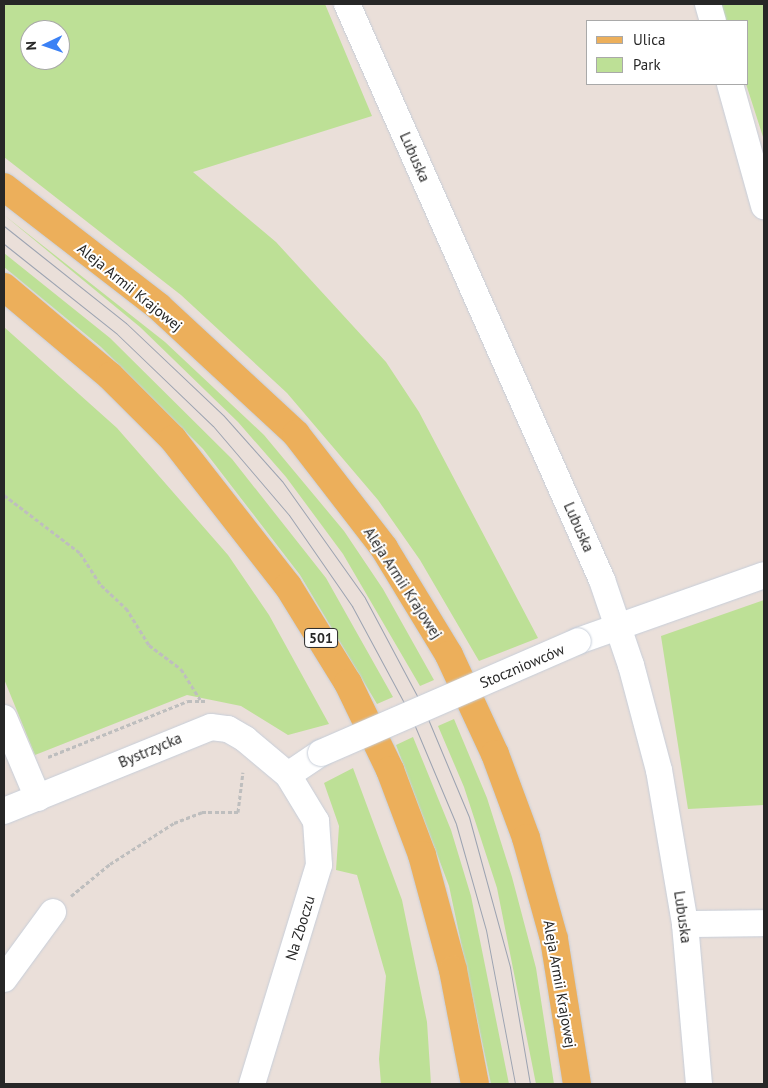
<!DOCTYPE html>
<html>
<head>
<meta charset="utf-8">
<style>
	body { margin:0 }
	#map { position:relative; width:768px; height:1088px; overflow:hidden; background:#eadfd9; font-family:"PT Sans",sans-serif }
	div>[style] { position:absolute }
	.green>* { inset:0; background:#bde096 }
	.path>* { height:3px; margin-top:-1.5px; transform-origin:0; background:repeating-linear-gradient(90deg,#bebebe 0 4px,transparent 0 6.5px) }
	.roads { filter:drop-shadow(0 0 1px #c7ced9) drop-shadow(0 0 1px #c7ced9) }
	.minor>* { height:26px; margin:-13px; padding:0 13px; transform-origin:13px; border-radius:13px; background:#fff }
	.major>* { height:28px; margin:-14px; padding:0 14px; transform-origin:14px; border-radius:14px; background:#ecaf5b }
	.tram>* { height:1px; margin:-0.5px; padding:0 0.5px; transform-origin:0.5px; border-radius:0.5px; background:#9ca3b1 }
	.bridges { filter:drop-shadow(0 0 1px #c7ced9) drop-shadow(0 0 1px #c7ced9) }
	.minor-bridge>* { height:26px; margin:-13px; padding:0 13px; transform-origin:13px; border-radius:13px; background:#fff }
	span { translate:-50% -50%; white-space:nowrap; text-align:center; line-height:1.15; -webkit-text-stroke:4px #fff; paint-order:stroke }
	.shield-label span { padding:1px 4px; background:#fff; border:1px solid; border-radius:4px; -webkit-text-stroke-width:0 }
	.shield-label { font-size:14px; color:#272727; font-weight:700 }
	.street-label { font-size:15px; color:#272727 }
	.frame { position:absolute; inset:0; border:5px solid #272727; pointer-events:none }
	.legend { position:absolute; left:586px; top:20px; width:162px; height:65px; box-sizing:border-box; background:#fff; border:1px solid #a9a9a9; margin:0; padding:6px 9px; list-style:none; font-size:15px; color:#272727 }
	.legend li { display:flex; align-items:center; gap:10px; height:25px }
	.legend b { width:25px; border:1px solid #a9a9a9 }
	.north { position:absolute; left:20px; top:20px; width:50px; height:50px; box-sizing:border-box; background:#fff; border:1px solid #a9a9a9; border-radius:50%; rotate:267deg; font-size:14px; font-weight:700; line-height:20px; text-align:center; color:#272727 }
	.north::after { content:''; display:block; margin:auto; width:18px; height:22px; background:#3b81f5; clip-path:polygon(50% 0,100% 100%,50% 72%,0 100%) }
</style>
</head>
<body>
<div id="map">
	<div class="green">
		<i style="clip-path:polygon(evenodd,4px 4px,325px 4px,372px 116px,193px 172px,276px 242px,386px 362px,419px 412px,538px 638px,479px 661px,420px 560px,378px 500px,287px 393px,181px 295px,4px 157px,4px 4px,30px 30px,60px 30px,60px 60px,30px 60px,30px 30px)"></i>
		<i style="clip-path:polygon(721px 4px,764px 4px,764px 140px,746px 84px,747px 21px,725px 21px)"></i>
		<i style="clip-path:polygon(4px 215px,165px 342px,264px 435px,344px 531px,383px 589px,434px 680px,420px 686px,343px 554px,286px 477px,238px 422px,140px 327px)"></i>
		<i style="clip-path:polygon(4px 253px,110px 338px,232px 459px,326px 578px,393px 697px,377px 704px,300px 575px,203px 449px,101px 347px,4px 267px)"></i>
		<i style="clip-path:polygon(4px 327px,117px 428px,228px 555px,269px 615px,329px 724px,288px 735px,241px 706px,187px 695px,35px 755px,4px 679px)"></i>
		<i style="clip-path:polygon(764px 600px,764px 805px,688px 809px,661px 636px)"></i>
		<i style="clip-path:polygon(454px 719px,487px 798px,512px 877px,536px 968px,554px 1084px,536px 1084px,497px 888px,464px 787px,438px 726px)"></i>
		<i style="clip-path:polygon(413px 737px,451px 830px,471px 896px,509px 1084px,491px 1084px,449px 886px,396px 745px)"></i>
		<i style="clip-path:polygon(353px 768px,402px 900px,427px 1022px,431px 1084px,381px 1084px,379px 1059px,386px 976px,357px 875px,336px 870px,339px 826px,324px 783px)"></i>
	</div>
	<div class="path">
		<i style="left:4px;top:495px;width:96px;rotate:37.3deg"></i>
		<i style="left:80px;top:553px;width:38px;rotate:57deg"></i>
		<i style="left:101px;top:585px;width:34px;rotate:43deg"></i>
		<i style="left:126px;top:608px;width:44px;rotate:58.1deg"></i>
		<i style="left:149px;top:645px;width:40px;rotate:37deg"></i>
		<i style="left:181px;top:669px;width:36px;rotate:58deg"></i>
		<i style="left:48px;top:757px;width:151px;rotate:-21.8deg"></i>
		<i style="left:188px;top:701px;width:18px"></i>
		<i style="left:71px;top:896px;width:50px;rotate:-39.4deg"></i>
		<i style="left:110px;top:864px;width:76px;rotate:-32.6deg"></i>
		<i style="left:174px;top:823px;width:30px;rotate:-21deg"></i>
		<i style="left:202px;top:812px;width:36px"></i>
		<i style="left:238px;top:812px;width:40px;rotate:-82.9deg"></i>
	</div>
	<div class="roads">
		<div class="minor">
			<i style="left:347px;top:4px;width:630px;rotate:66.12deg"></i>
			<i style="left:602px;top:580px;width:90px;rotate:71.2deg"></i>
			<i style="left:631px;top:665px;width:109px;rotate:75.1deg"></i>
			<i style="left:659px;top:770px;width:156px;rotate:80.4deg"></i>
			<i style="left:685px;top:924px;width:161px;rotate:85deg"></i>
			<i style="left:708px;top:4px;width:18px;rotate:74deg"></i>
			<i style="left:730px;top:84px;width:127px;rotate:74.4deg"></i>
			<i style="left:578px;top:641px;width:197px;rotate:-19.5deg"></i>
			<i style="left:4px;top:718px;width:87px;rotate:67deg"></i>
			<i style="left:288px;top:775px;width:40px;rotate:-34deg"></i>
			<i style="left:4px;top:811px;width:223px;rotate:-22.1deg"></i>
			<i style="left:211px;top:727px;width:17px;rotate:7deg"></i>
			<i style="left:228px;top:729px;width:20px;rotate:30deg"></i>
			<i style="left:245px;top:739px;width:56px;rotate:39.9deg"></i>
			<i style="left:288px;top:775px;width:54px;rotate:58.7deg"></i>
			<i style="left:316px;top:821px;width:44px;rotate:86.1deg"></i>
			<i style="left:319px;top:865px;width:229px;rotate:107deg"></i>
			<i style="left:685px;top:924px;width:79px;rotate:-0.7deg"></i>
			<i style="left:4px;top:979px;width:83px;rotate:-53.8deg"></i>
		</div>
		<div class="major">
			<i style="left:4px;top:187px;width:196px;rotate:37.7deg"></i>
			<i style="left:159px;top:307px;width:187px;rotate:42.8deg"></i>
			<i style="left:296px;top:434px;width:144px;rotate:52.3deg"></i>
			<i style="left:384px;top:548px;width:125px;rotate:58.7deg"></i>
			<i style="left:449px;top:655px;width:109px;rotate:65.1deg"></i>
			<i style="left:495px;top:754px;width:90px;rotate:69.7deg"></i>
			<i style="left:526px;top:838px;width:105px;rotate:74.5deg"></i>
			<i style="left:554px;top:939px;width:147px;rotate:81deg"></i>
			<i style="left:4px;top:287px;width:138px;rotate:40deg"></i>
			<i style="left:110px;top:376px;width:89px;rotate:45deg"></i>
			<i style="left:173px;top:439px;width:187px;rotate:52deg"></i>
			<i style="left:288px;top:586px;width:114px;rotate:58.3deg"></i>
			<i style="left:348px;top:683px;width:97px;rotate:64.2deg"></i>
			<i style="left:390px;top:770px;width:91px;rotate:69.4deg"></i>
			<i style="left:422px;top:855px;width:119px;rotate:74.9deg"></i>
			<i style="left:453px;top:970px;width:116px;rotate:79.1deg"></i>
		</div>
	</div>
	<div class="tram">
		<i style="left:4px;top:226px;width:156px;rotate:38.5deg"></i>
		<i style="left:126px;top:323px;width:135px;rotate:43.5deg"></i>
		<i style="left:224px;top:416px;width:87px;rotate:48.3deg"></i>
		<i style="left:282px;top:481px;width:143px;rotate:54.6deg"></i>
		<i style="left:365px;top:598px;width:123px;rotate:62deg"></i>
		<i style="left:423px;top:707px;width:119px;rotate:67.3deg"></i>
		<i style="left:469px;top:817px;width:156px;rotate:74.7deg"></i>
		<i style="left:510px;top:967px;width:119px;rotate:80.3deg"></i>
		<i style="left:4px;top:244px;width:144px;rotate:38.5deg"></i>
		<i style="left:117px;top:334px;width:133px;rotate:43.8deg"></i>
		<i style="left:213px;top:426px;width:117px;rotate:49.5deg"></i>
		<i style="left:289px;top:515px;width:111px;rotate:55.3deg"></i>
		<i style="left:352px;top:606px;width:120px;rotate:61.7deg"></i>
		<i style="left:409px;top:712px;width:121px;rotate:67.2deg"></i>
		<i style="left:456px;top:824px;width:110px;rotate:74.2deg"></i>
		<i style="left:486px;top:930px;width:157px;rotate:79.3deg"></i>
	</div>
	<div class="bridges">
		<div class="minor-bridge">
			<i style="left:321px;top:753px;width:280px;rotate:-23.5deg"></i>
		</div>
	</div>
	<div class="shield-label">
		<span style="left:321px;top:638px">501</span>
	</div>
	<div class="street-label">
		<span style="left:415px;top:157px;rotate:66deg">Lubuska</span>
		<span style="left:130px;top:287px;rotate:39deg">Aleja Armii Krajowej</span>
		<span style="left:579px;top:527px;rotate:66deg">Lubuska</span>
		<span style="left:403px;top:583px;rotate:57deg">Aleja Armii Krajowej</span>
		<span style="left:522px;top:666px;rotate:-23deg">Stoczniowców</span>
		<span style="left:150px;top:750px;rotate:-23deg">Bystrzycka</span>
		<span style="left:683px;top:917px;rotate:82deg">Lubuska</span>
		<span style="left:300px;top:928px;rotate:-73deg">Na Zboczu</span>
		<span style="left:560px;top:984px;rotate:80deg">Aleja Armii Krajowej</span>
	</div>
	<div class="frame"></div>
	<ul class="legend">
	<li><b style="height:6px;background:#ecaf5b"></b>Ulica</li>
	<li><b style="height:14px;background:#bde096"></b>Park</li>
	</ul>
	<div class="north">N</div>
</div>
</body>
</html>
